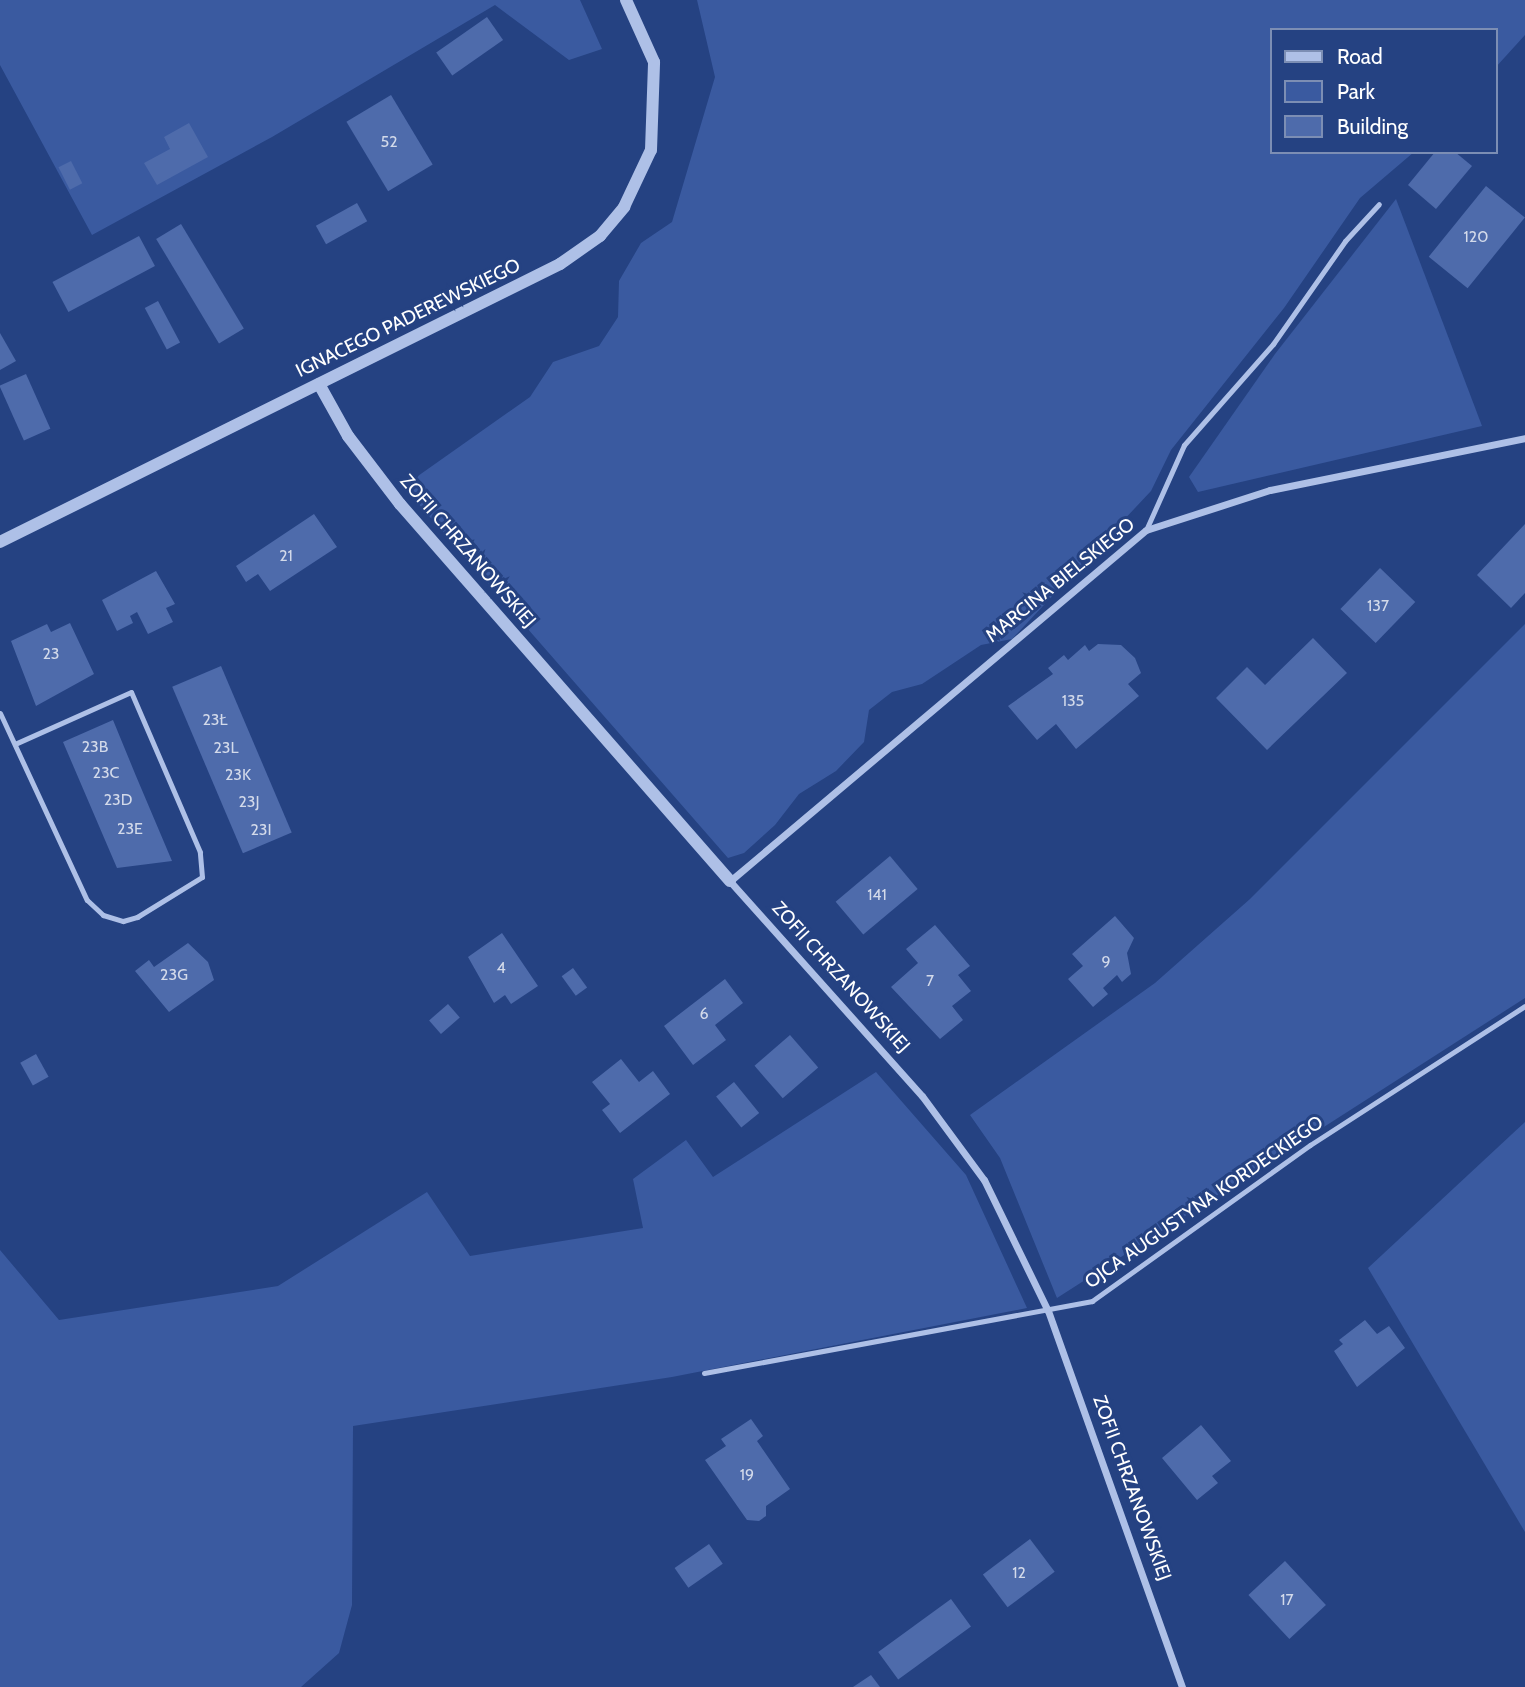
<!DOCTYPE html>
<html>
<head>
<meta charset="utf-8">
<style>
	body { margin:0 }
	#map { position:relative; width:1525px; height:1687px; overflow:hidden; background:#254282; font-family:Cabin,sans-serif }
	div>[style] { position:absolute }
	.green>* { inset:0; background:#3a5aa0 }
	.building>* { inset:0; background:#4e6bab; transform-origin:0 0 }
	.service>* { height:5px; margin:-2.5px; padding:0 2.5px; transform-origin:2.5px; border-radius:2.5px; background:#aec0e7 }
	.minor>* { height:7px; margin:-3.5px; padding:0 3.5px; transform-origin:3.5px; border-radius:3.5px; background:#aec0e7 }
	.tertiary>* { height:12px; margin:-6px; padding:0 6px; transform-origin:6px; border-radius:6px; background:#aec0e7 }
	span { translate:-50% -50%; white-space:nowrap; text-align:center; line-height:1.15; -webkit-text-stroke:6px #254282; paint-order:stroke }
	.number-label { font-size:16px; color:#d3daea }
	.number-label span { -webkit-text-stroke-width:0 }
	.street-label { font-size:19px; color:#fff }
	.legend { position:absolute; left:1270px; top:28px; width:228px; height:126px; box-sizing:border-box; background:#254282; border:2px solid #7c8eb4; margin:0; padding:9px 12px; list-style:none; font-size:21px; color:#fff }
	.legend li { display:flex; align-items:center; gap:14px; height:35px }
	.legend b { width:35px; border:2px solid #7c8eb4 }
</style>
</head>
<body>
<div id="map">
	<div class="green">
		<i style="clip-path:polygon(0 0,580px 0,602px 49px,569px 60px,495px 5px,272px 137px,92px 235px,0 65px)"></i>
		<i style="clip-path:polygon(697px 0,1525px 0,1525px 35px,1495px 68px,1495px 30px,1271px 30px,1271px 152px,1414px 152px,1360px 198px,1284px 308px,1171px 450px,1151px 491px,1012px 639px,981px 645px,922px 684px,892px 692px,869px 710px,864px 742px,836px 771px,799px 794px,775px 825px,744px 853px,728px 858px,416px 501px,408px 483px,530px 397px,553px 362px,599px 346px,618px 317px,619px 281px,641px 243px,672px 222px,715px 77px)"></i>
		<i style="clip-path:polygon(1396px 199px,1482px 426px,1198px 492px,1189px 477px,1275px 354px)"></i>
		<i style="clip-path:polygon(1525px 624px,1525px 998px,1057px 1298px,1000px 1158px,970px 1115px,1155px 983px,1250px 899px)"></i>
		<i style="clip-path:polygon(876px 1072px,966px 1175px,1027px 1308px,672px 1377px,353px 1426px,352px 1605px,339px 1653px,301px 1687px,0 1687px,0 1250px,59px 1320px,278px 1286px,427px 1192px,470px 1256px,643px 1228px,633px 1179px,686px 1140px,713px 1177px)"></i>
		<i style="clip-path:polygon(1525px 1122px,1525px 1532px,1368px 1268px)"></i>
	</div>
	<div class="building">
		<i style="left:487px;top:17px;width:28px;height:62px;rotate:55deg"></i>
		<i style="left:391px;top:95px;width:81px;height:52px;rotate:59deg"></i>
		<i style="clip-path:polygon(189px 123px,208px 157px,157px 185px,144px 163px,170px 149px,164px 137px)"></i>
		<i style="clip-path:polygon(1435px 152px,1455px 152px,1472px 166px,1436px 209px,1408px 185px)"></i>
		<i style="left:71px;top:161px;width:25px;height:14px;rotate:63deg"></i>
		<i style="left:1486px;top:186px;width:50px;height:91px;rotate:39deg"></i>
		<i style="left:357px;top:203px;width:21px;height:47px;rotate:61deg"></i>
		<i style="left:181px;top:224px;width:122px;height:29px;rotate:59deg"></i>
		<i style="left:139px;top:236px;width:34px;height:98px;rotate:62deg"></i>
		<i style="left:158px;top:301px;width:47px;height:15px;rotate:62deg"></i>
		<i style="clip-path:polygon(0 333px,16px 361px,0 370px)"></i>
		<i style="left:26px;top:374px;width:60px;height:29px;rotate:66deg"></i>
		<i style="clip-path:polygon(314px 514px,337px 547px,270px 591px,258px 574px,246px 582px,236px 566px)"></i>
		<i style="clip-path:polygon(1525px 524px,1525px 593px,1511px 608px,1477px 575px)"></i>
		<i style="left:1380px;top:568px;width:49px;height:57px;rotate:44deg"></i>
		<i style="clip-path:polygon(156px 571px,175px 604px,166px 608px,173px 622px,148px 634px,137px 612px,130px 616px,133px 623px,117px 631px,102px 600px)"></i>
		<i style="clip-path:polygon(70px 623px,94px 674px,36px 706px,11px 641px,47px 624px,51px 632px)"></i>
		<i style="clip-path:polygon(1313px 638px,1347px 673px,1267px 750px,1216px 698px,1247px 667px,1265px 685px)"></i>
		<i style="clip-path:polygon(1098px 644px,1121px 645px,1135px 658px,1141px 673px,1128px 684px,1139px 696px,1076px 749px,1056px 724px,1037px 740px,1008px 706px,1053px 674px,1048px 668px,1064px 655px,1068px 660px,1085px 645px,1089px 651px)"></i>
		<i style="left:221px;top:666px;width:181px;height:53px;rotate:67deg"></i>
		<i style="clip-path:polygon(113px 720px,136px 776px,172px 861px,117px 868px,63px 742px)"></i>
		<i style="left:890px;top:856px;width:43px;height:71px;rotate:50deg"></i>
		<i style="clip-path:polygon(1115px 916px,1134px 938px,1127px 953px,1131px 974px,1122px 982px,1117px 975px,1103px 988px,1108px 994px,1093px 1007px,1068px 979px,1083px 966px,1072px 954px)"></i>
		<i style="clip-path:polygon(935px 925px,970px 966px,958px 975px,971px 991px,952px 1006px,963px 1020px,940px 1039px,891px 987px,918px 963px,906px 949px)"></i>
		<i style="clip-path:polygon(502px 933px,538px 986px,511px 1004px,505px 995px,494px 1003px,468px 957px)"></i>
		<i style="clip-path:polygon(188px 943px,208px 962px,214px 980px,169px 1012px,135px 971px,149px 960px,154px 967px)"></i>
		<i style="left:573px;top:968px;width:24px;height:14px;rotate:54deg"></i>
		<i style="clip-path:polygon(725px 979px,743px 1003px,715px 1025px,726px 1040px,693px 1065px,664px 1026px)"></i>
		<i style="left:448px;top:1004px;width:18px;height:25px;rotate:49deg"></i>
		<i style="left:790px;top:1035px;width:43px;height:47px;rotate:49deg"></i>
		<i style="left:36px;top:1054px;width:26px;height:18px;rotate:61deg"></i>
		<i style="clip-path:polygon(621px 1059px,639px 1082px,653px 1071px,670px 1094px,620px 1133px,602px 1110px,610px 1104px,592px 1082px)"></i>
		<i style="left:734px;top:1082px;width:40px;height:23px;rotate:51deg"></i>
		<i style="clip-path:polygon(1365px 1320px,1377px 1334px,1389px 1326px,1405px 1348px,1357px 1387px,1334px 1351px,1343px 1344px,1339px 1340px)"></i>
		<i style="clip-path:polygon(751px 1419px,763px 1436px,757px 1441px,790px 1489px,766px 1506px,766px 1516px,759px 1521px,747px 1520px,705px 1460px,726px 1446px,721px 1439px)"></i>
		<i style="clip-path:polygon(1201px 1425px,1231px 1461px,1212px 1476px,1218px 1483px,1197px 1500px,1162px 1458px)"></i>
		<i style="left:1030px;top:1539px;width:41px;height:59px;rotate:53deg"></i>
		<i style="left:709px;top:1544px;width:24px;height:42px;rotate:55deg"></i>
		<i style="left:1285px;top:1561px;width:60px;height:50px;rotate:47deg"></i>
		<i style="left:951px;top:1599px;width:34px;height:90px;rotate:54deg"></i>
		<i style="clip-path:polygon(871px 1675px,880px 1687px,853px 1687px)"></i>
	</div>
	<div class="service">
		<i style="left:1146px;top:530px;width:93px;rotate:-65.9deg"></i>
		<i style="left:1184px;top:445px;width:135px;rotate:-48.6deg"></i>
		<i style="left:1273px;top:344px;width:126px;rotate:-55deg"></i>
		<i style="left:1345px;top:241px;width:50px;rotate:-47.4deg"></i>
		<i style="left:0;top:713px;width:206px;rotate:65.1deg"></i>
		<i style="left:87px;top:900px;width:22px;rotate:43deg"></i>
		<i style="left:103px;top:915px;width:21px;rotate:17deg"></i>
		<i style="left:123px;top:921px;width:15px;rotate:-16deg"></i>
		<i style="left:137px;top:917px;width:76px;rotate:-31.6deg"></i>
		<i style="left:202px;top:877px;width:25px;rotate:-95deg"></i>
		<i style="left:200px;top:852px;width:174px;rotate:-113.3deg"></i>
		<i style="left:131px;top:692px;width:127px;rotate:155.9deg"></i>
		<i style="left:704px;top:1373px;width:395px;rotate:-10.5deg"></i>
		<i style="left:1092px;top:1301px;width:268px;rotate:-35.6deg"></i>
		<i style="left:1310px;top:1145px;width:256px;rotate:-32.9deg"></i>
	</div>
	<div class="minor">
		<i style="left:1182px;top:1687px;width:399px;rotate:-109.6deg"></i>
		<i style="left:1048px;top:1311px;width:146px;rotate:-116deg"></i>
		<i style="left:984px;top:1180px;width:104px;rotate:-126.4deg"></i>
		<i style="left:922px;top:1096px;width:288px;rotate:-131.8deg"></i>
		<i style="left:730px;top:881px;width:544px;rotate:-40.16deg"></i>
		<i style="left:1146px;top:530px;width:130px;rotate:-17.9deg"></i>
		<i style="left:1270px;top:490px;width:260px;rotate:-11.5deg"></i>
	</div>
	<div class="tertiary">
		<i style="left:319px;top:384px;width:60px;rotate:60.9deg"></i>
		<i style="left:348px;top:436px;width:86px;rotate:52.6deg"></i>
		<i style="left:400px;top:504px;width:501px;rotate:48.8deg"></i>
		<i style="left:0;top:542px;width:625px;rotate:-26.4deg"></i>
		<i style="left:560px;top:264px;width:49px;rotate:-35deg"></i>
		<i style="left:600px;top:236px;width:38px;rotate:-50deg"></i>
		<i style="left:624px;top:207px;width:63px;rotate:-64.7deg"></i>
		<i style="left:651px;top:150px;width:88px;rotate:-88deg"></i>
		<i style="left:654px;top:62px;width:68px;rotate:-114.3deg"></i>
	</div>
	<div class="number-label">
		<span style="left:389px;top:142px">52</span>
		<span style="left:1476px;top:237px">120</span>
		<span style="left:286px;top:556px">21</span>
		<span style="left:1378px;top:606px">137</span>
		<span style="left:51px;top:654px">23</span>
		<span style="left:1073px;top:701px">135</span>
		<span style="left:215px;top:720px">23Ł</span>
		<span style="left:95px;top:747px">23B</span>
		<span style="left:226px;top:748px">23L</span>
		<span style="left:106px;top:773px">23C</span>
		<span style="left:238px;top:775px">23K</span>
		<span style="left:118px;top:800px">23D</span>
		<span style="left:249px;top:802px">23J</span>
		<span style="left:130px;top:829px">23E</span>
		<span style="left:261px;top:830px">23I</span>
		<span style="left:877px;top:895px">141</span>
		<span style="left:1106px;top:962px">9</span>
		<span style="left:501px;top:968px">4</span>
		<span style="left:174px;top:975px">23G</span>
		<span style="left:930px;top:981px">7</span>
		<span style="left:704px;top:1014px">6</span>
		<span style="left:747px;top:1475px">19</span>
		<span style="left:1019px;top:1573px">12</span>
		<span style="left:1287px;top:1600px">17</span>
	</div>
	<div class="street-label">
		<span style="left:408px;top:318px;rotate:-26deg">IGNACEGO PADEREWSKIEGO</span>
		<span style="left:468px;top:551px;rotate:49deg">ZOFII CHRZANOWSKIEJ</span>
		<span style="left:1060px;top:580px;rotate:-39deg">MARCINA BIELSKIEGO</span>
		<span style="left:841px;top:977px;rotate:48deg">ZOFII CHRZANOWSKIEJ</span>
		<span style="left:1204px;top:1202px;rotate:-35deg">OJCA AUGUSTYNA KORDECKIEGO</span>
		<span style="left:1132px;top:1488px;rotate:70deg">ZOFII CHRZANOWSKIEJ</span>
	</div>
	<ul class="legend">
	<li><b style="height:9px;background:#aec0e7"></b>Road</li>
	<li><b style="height:19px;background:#3a5aa0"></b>Park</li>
	<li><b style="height:19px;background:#4e6bab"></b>Building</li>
	</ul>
</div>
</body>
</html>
